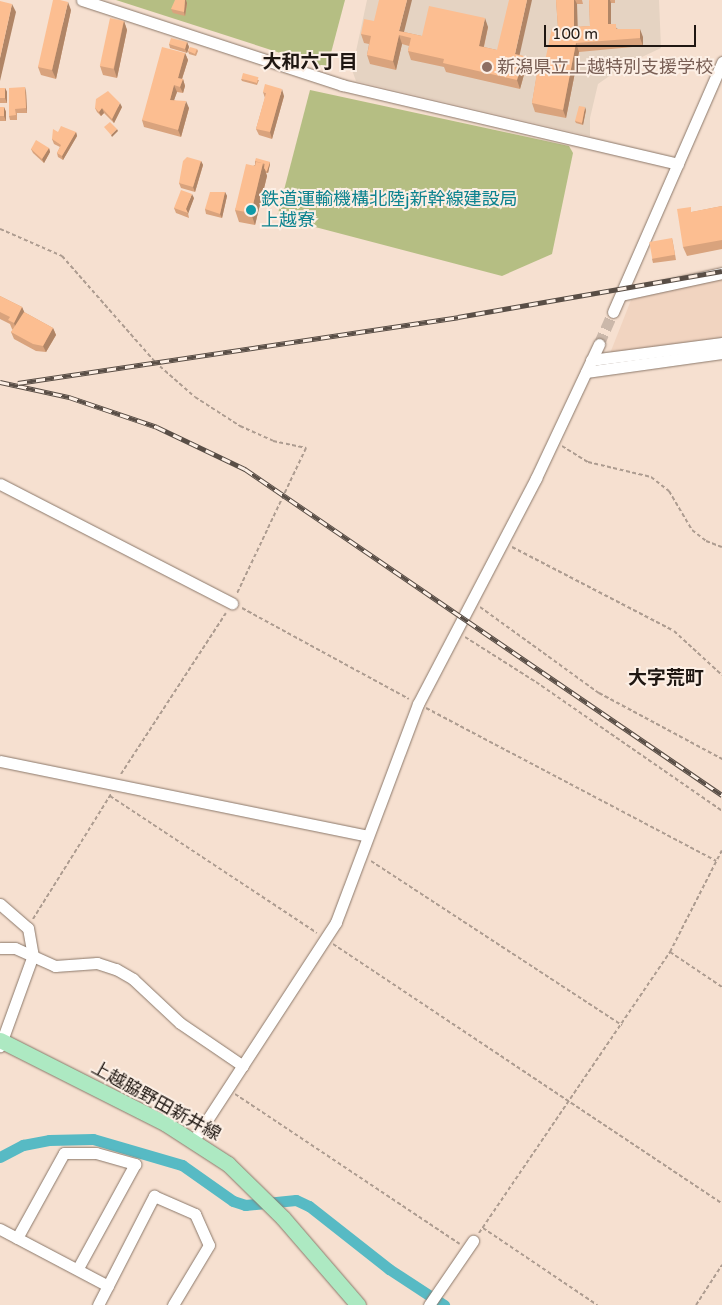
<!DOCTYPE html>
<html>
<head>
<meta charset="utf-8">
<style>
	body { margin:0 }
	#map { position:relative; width:722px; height:1305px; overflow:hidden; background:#f6e0d0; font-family:"Varela Round","Noto Sans JP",sans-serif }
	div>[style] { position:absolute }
	.built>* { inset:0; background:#f1d4c0 }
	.education>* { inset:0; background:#e5d3c2 }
	.green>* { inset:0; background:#b5be83 }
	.canal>* { height:11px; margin:-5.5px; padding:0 5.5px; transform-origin:5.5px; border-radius:5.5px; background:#57bac4 }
	.minor-tunnel>* { height:11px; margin-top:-5.5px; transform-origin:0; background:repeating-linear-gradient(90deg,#cbb8aa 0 11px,transparent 0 16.5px) }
	.path>* { height:2px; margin-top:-1px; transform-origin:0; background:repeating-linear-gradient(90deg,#ad9c90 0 4px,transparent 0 6.5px) }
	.roads { filter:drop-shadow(0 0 1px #8b786a) drop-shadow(0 0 1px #8b786a) }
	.minor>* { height:11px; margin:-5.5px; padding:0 5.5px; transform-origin:5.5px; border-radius:5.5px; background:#fff }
	.major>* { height:15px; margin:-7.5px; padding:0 7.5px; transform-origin:7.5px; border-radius:7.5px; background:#ade9c2 }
	.rail>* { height:5px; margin-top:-2.5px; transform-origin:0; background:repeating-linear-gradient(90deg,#fcefe5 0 9px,#594e46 0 18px); box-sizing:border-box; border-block:1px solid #594e46 }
	.wall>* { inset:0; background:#d9a37d }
	.shaded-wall>* { inset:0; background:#b08566 }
	.building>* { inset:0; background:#fcbe91; transform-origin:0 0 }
	.dots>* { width:14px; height:14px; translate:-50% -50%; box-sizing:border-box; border:2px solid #fcefe5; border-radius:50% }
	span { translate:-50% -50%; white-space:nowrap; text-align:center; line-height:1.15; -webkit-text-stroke:4px #fcefe5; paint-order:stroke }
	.education-label { font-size:18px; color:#785e54 }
	.left { translate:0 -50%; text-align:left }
	.culture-label { font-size:18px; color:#0d838f }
	.street-label { font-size:18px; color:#1f1712 }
	.neighbourhood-label { font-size:19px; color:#1f1712; font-weight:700 }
	.scale { position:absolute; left:544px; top:25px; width:152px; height:22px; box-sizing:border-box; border:2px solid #1f1712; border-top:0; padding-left:6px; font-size:15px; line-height:18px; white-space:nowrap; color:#1f1712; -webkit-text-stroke:4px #fcefe5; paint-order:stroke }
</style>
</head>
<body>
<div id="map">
	<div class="built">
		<i style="clip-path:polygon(722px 277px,722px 347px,607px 361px,633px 295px)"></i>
	</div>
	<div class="education">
		<i style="clip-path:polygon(367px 0,659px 0,661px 48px,625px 65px,598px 84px,590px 118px,590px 136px,356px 81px,352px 70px)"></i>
	</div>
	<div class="green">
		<i style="clip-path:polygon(116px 0,345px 0,327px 68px)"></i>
		<i style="clip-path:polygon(310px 90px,569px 146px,573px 153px,552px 254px,502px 276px,277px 217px)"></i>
	</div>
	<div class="canal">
		<i style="left:0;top:1157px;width:26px;rotate:-28deg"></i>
		<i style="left:23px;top:1145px;width:26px;rotate:-11deg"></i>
		<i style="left:49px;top:1140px;width:44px;rotate:-1.3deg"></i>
		<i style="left:93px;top:1139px;width:93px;rotate:16.3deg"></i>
		<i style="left:182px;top:1165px;width:62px;rotate:35.2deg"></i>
		<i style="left:233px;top:1201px;width:13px;rotate:18deg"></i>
		<i style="left:245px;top:1205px;width:51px;rotate:-5.6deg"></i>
		<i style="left:296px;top:1200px;width:14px;rotate:25deg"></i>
		<i style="left:309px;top:1206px;width:102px;rotate:38.2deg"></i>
		<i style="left:389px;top:1269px;width:66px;rotate:33.2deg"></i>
	</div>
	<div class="minor-tunnel">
		<i style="left:599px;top:344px;width:35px;rotate:-66deg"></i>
	</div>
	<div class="path">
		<i style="left:0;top:229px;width:68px;rotate:23.5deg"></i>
		<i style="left:62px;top:256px;width:141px;rotate:48.7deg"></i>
		<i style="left:155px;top:362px;width:53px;rotate:41.2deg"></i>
		<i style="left:195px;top:397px;width:54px;rotate:32.8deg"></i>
		<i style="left:240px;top:426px;width:36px;rotate:24deg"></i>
		<i style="left:273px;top:441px;width:34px;rotate:12deg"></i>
		<i style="left:306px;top:448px;width:161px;rotate:115.4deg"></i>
		<i style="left:562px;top:446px;width:31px;rotate:32deg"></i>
		<i style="left:588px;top:462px;width:65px;rotate:13.4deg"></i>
		<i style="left:651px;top:477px;width:23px;rotate:38deg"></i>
		<i style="left:669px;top:491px;width:45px;rotate:59.5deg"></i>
		<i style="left:692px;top:530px;width:18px;rotate:38deg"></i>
		<i style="left:706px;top:541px;width:17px;rotate:21deg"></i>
		<i style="left:512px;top:547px;width:182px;rotate:27.4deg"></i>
		<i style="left:674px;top:631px;width:65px;rotate:42.5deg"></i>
		<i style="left:480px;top:607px;width:147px;rotate:35.9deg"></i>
		<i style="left:599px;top:693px;width:140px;rotate:28.2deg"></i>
		<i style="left:242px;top:608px;width:190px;rotate:28.6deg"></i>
		<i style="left:465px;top:637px;width:84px;rotate:32.4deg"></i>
		<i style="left:536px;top:682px;width:226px;rotate:34.7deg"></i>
		<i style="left:426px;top:708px;width:328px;rotate:27.8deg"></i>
		<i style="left:121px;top:774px;width:192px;rotate:-56.9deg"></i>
		<i style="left:110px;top:796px;width:248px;rotate:33.5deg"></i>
		<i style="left:371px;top:861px;width:300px;rotate:33.2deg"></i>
		<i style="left:33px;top:919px;width:147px;rotate:-58deg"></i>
		<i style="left:333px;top:944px;width:467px;rotate:33.7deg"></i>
		<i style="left:670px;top:952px;width:63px;rotate:33.9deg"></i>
		<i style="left:235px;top:1094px;width:270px;rotate:33.7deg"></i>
		<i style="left:483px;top:1228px;width:138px;rotate:34deg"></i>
		<i style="left:479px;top:1233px;width:340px;rotate:-55.8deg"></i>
		<i style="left:670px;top:952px;width:114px;rotate:-63deg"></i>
		<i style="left:696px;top:1305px;width:48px;rotate:-57deg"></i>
	</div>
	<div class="roads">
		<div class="minor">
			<i style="left:82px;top:0;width:274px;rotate:18.1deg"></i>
			<i style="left:342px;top:85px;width:345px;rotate:13.2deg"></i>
			<i style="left:621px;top:295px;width:103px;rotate:-12.3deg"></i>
			<i style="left:613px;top:312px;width:273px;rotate:-66.4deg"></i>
			<i style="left:591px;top:360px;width:132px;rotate:-7.4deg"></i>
			<i style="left:586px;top:372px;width:137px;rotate:-8deg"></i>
			<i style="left:0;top:484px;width:261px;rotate:27.2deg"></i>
			<i style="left:0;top:761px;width:375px;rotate:11.5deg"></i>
			<i style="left:0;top:904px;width:37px;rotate:41deg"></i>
			<i style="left:28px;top:928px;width:27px;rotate:80deg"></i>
			<i style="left:33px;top:955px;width:97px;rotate:109.9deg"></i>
			<i style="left:0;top:948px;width:15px"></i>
			<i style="left:15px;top:948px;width:44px;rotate:24.2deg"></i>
			<i style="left:55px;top:966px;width:42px;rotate:-4.1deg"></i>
			<i style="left:97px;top:963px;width:20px;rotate:18deg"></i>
			<i style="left:116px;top:969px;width:20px;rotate:30deg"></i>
			<i style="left:133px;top:979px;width:64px;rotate:43.1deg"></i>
			<i style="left:180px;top:1023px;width:76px;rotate:34.3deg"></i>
			<i style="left:194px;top:1140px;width:260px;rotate:-56.9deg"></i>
			<i style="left:336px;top:922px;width:233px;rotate:-69.4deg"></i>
			<i style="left:418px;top:704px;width:255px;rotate:-62.4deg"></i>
			<i style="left:536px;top:478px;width:148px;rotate:-64.8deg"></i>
			<i style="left:0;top:1229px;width:122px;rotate:27.8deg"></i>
			<i style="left:17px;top:1238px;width:97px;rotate:-61.1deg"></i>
			<i style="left:64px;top:1153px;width:32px"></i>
			<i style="left:96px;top:1153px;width:41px;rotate:15.8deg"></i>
			<i style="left:135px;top:1164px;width:119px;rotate:118.7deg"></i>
			<i style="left:98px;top:1305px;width:123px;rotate:-62.8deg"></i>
			<i style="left:154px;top:1196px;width:45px;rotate:23.7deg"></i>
			<i style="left:195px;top:1214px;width:34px;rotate:66deg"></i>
			<i style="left:209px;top:1245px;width:70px;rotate:121deg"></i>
			<i style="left:429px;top:1305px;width:78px;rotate:-55.5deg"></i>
		</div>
		<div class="major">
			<i style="left:0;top:1040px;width:186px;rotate:26.8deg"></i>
			<i style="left:166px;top:1124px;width:74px;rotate:32.8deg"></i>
			<i style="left:228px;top:1164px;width:77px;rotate:44.5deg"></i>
			<i style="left:283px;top:1218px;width:115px;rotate:49.2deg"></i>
		</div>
	</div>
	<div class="rail">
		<i style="left:0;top:382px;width:71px;rotate:12.3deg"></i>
		<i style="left:69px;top:397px;width:93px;rotate:18.8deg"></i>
		<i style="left:157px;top:427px;width:98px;rotate:25.5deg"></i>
		<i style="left:245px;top:469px;width:578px;rotate:34.35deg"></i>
		<i style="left:18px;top:383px;width:445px;rotate:-8.5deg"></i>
		<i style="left:458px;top:317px;width:268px;rotate:-9.9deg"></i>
	</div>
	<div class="wall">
		<i style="clip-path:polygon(556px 0,582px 0,583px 4px,577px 4px,577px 27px,590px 26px,589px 0,615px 0,615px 3px,611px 3px,611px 24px,618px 29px,643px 37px,643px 46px,579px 52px,566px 118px,535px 112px,532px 103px,537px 74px,525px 71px,520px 89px,446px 72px,444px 67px,411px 60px,408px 51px,409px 46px,402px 44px,396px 70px,370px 64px,367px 55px,369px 44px,364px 43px,361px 34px,374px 21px,404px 32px,422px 36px,488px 27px,484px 47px,545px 61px,558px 28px)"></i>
		<i style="clip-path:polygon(187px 3px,185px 16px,173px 13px,171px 9px)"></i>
		<i style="clip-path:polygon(71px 10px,56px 79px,41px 75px,38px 67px)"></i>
		<i style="clip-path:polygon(124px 21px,127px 30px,117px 78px,103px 75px,100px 66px)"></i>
		<i style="clip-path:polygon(187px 42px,189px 47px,187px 53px,170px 48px,169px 44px)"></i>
		<i style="clip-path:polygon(197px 49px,198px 51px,196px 56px,189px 54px,188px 51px)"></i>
		<i style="clip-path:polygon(185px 53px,188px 60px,182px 79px,183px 79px,185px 86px,183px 93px,177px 92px,174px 100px,189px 108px,181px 137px,144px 127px,142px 120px)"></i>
		<i style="clip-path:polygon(241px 79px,259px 80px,257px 85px,242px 81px)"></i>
		<i style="clip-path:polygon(0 88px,5px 88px,7px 92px,7px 103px,0 103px)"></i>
		<i style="clip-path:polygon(26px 91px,27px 113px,17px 113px,17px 120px,10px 120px,9px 116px)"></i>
		<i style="clip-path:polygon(263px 92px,284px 96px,272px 139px,259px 135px,256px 129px,265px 98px)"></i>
		<i style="clip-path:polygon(0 107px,4px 107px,6px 112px,6px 121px,0 121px)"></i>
		<i style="clip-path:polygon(122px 107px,114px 123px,104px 113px,101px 116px,97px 112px,95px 108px)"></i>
		<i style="clip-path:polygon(586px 110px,583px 125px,576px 123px,575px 121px)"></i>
		<i style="clip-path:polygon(58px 132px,76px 132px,77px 136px,63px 160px,58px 157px,57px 153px,60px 147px,54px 144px,52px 139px)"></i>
		<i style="clip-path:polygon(49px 148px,50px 152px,44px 163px,33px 153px,31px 149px)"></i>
		<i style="clip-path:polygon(201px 161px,203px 165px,195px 192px,181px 188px,179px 183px)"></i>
		<i style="clip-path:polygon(255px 161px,270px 162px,270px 164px,268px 173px,266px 173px,267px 176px,255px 225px,239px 222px,235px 210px,253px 166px,255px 165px)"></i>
		<i style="clip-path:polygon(225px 192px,227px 196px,222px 218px,206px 214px,205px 209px)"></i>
		<i style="clip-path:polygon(194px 198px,188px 213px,189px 218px,176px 213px,174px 208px)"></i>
		<i style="clip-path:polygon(722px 206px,722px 249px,687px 256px,683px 247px,692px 212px)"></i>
		<i style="clip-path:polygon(672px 238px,673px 243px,676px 260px,653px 263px,652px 259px)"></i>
		<i style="clip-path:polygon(0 296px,22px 307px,24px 312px,53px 328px,56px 335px,46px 352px,36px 351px,14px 339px,11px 332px,13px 330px,12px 329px,10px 324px,0 319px)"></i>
	</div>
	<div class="shaded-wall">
		<i style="clip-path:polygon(185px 0,186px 0,187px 3px,185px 16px,184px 12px)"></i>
		<i style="clip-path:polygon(407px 0,412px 0,403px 36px,399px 31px)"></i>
		<i style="clip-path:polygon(527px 0,532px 0,518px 62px,515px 54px)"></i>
		<i style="clip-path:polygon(574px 0,575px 0,577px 4px,578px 35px,574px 27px)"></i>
		<i style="clip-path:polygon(608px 0,610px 0,611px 3px,611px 33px,608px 24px)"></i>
		<i style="clip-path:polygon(68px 2px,71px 10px,56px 79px,52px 70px)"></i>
		<i style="clip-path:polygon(12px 4px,16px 12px,0 81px,0 58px)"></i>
		<i style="clip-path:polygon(485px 18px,488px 27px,482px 54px,479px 46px)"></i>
		<i style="clip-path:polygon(124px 21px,127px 30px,117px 78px,114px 69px)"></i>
		<i style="clip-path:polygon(640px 29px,643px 37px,643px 46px,640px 38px)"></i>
		<i style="clip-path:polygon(399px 35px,402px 44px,396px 70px,393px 61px)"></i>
		<i style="clip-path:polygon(187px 42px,189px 47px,187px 53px,185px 49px)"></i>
		<i style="clip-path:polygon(576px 43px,579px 52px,566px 118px,563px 110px)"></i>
		<i style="clip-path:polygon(185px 53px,188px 60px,180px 85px,178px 78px)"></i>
		<i style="clip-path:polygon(522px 63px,525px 71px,520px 89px,517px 80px)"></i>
		<i style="clip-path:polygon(183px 79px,185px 86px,183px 93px,180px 87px)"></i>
		<i style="clip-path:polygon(174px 85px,177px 92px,172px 106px,170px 100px)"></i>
		<i style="clip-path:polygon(25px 87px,26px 91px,27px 113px,26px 108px)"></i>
		<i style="clip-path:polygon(5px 88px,7px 92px,7px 103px,5px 98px)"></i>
		<i style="clip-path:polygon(282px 89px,284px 96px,272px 139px,270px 132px)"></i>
		<i style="clip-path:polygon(186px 101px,189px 108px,181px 137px,178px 130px)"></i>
		<i style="clip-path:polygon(120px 103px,122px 107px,114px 123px,112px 119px)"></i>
		<i style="clip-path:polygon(4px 107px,6px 112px,6px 121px,4px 116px)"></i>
		<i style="clip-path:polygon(585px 107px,586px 110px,583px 125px,582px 123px)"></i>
		<i style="clip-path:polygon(102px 108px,104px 113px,101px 116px,99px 112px)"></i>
		<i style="clip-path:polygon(117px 129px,118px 131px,112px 137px,111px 135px)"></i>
		<i style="clip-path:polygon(76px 132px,77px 136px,63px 160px,62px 156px)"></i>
		<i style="clip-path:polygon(49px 148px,50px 152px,44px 163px,42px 159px)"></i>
		<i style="clip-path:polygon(201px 161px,203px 165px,195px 192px,193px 187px)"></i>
		<i style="clip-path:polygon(270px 162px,270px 164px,268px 173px,267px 171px)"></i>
		<i style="clip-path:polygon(263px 163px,267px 176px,255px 225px,251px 213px)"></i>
		<i style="clip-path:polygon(225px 192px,227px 196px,222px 218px,220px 214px)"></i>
		<i style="clip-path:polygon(192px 194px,194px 198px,188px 214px,186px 209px)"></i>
		<i style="clip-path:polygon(22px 307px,26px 316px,17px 332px,14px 323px)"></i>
		<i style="clip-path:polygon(53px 328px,56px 335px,46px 352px,43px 346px)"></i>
	</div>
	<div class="building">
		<i style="clip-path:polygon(53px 0,60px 0,68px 2px,52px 70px,38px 67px)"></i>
		<i style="clip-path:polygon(175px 0,185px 0,184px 12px,171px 9px)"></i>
		<i style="clip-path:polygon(379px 0,407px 0,399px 31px,422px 36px,429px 6px,485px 18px,479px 46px,497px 50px,509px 0,527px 0,515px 54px,545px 61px,552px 28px,558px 28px,556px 0,574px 0,574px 27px,590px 26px,589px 0,608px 0,608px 24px,616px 24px,616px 29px,640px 29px,640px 38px,576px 43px,563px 110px,532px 103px,538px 66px,522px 63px,517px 80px,443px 63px,444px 59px,408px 51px,411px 38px,399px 35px,393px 61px,367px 55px,371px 36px,361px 34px,364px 19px,374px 21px)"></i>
		<i style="clip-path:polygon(0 1px,12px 4px,0 58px)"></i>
		<i style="left:110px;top:18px;width:14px;height:49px;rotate:12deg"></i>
		<i style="clip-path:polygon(171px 38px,187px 42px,185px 49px,169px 44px)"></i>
		<i style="clip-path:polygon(162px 47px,185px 53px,178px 78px,183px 79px,180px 87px,174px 85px,170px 100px,186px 101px,178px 130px,142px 120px)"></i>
		<i style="clip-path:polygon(190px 47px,197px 49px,195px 54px,188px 51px)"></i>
		<i style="left:243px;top:73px;width:16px;height:6px;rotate:15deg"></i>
		<i style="clip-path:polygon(265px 84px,282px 89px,270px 132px,256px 129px,266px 93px,263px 92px)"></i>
		<i style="clip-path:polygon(25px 87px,26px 108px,15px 109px,16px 115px,9px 116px,9px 88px)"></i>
		<i style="left:0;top:88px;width:5px;height:10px"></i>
		<i style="clip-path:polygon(108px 91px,120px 103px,112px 119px,102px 108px,99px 112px,95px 108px,96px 99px)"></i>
		<i style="clip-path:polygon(579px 106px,585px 107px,582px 123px,575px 121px)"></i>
		<i style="left:0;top:107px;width:4px;height:9px"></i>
		<i style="clip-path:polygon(110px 122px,117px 129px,111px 135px,104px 127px)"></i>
		<i style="clip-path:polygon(61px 126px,76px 132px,62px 156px,57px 153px,61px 145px,52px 139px,53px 129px,58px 132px)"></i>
		<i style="clip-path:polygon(36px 140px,49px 148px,42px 159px,31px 149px)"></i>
		<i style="clip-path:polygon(187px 157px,201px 161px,193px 187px,179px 183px,183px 161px)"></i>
		<i style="clip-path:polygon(256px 158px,270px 162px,267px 171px,266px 171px,264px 168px,265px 164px,255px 161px)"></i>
		<i style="clip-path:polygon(256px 162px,263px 163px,251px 213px,235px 210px,246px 164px,255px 166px)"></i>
		<i style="clip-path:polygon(181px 190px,192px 194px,186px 209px,188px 213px,174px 208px)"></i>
		<i style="clip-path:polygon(210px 192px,225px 192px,220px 214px,205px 209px)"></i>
		<i style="clip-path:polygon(722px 206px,722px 240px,683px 247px,677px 209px,691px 207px,691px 212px)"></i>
		<i style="left:672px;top:238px;width:17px;height:23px;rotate:80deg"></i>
		<i style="clip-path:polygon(0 296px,22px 307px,14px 323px,8px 320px,10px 317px,0 312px)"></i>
		<i style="clip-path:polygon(24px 312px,53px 328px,43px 346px,33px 344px,11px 332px)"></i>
	</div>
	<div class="dots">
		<i style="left:487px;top:67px;background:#8d6e63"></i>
		<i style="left:251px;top:210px;background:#0f9aa8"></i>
	</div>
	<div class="education-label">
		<span class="left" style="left:497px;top:67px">新潟県立上越特別支援学校</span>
	</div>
	<div class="culture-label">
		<span class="left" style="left:261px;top:210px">鉄道運輸機構北陸j新幹線建設局<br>上越寮</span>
	</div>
	<div class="street-label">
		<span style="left:156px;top:1101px;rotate:29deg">上越脇野田新井線</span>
	</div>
	<div class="neighbourhood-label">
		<span style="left:310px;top:63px">大和六丁目</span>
		<span style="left:666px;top:679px">大字荒町</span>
	</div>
	<div class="scale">100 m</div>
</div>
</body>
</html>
